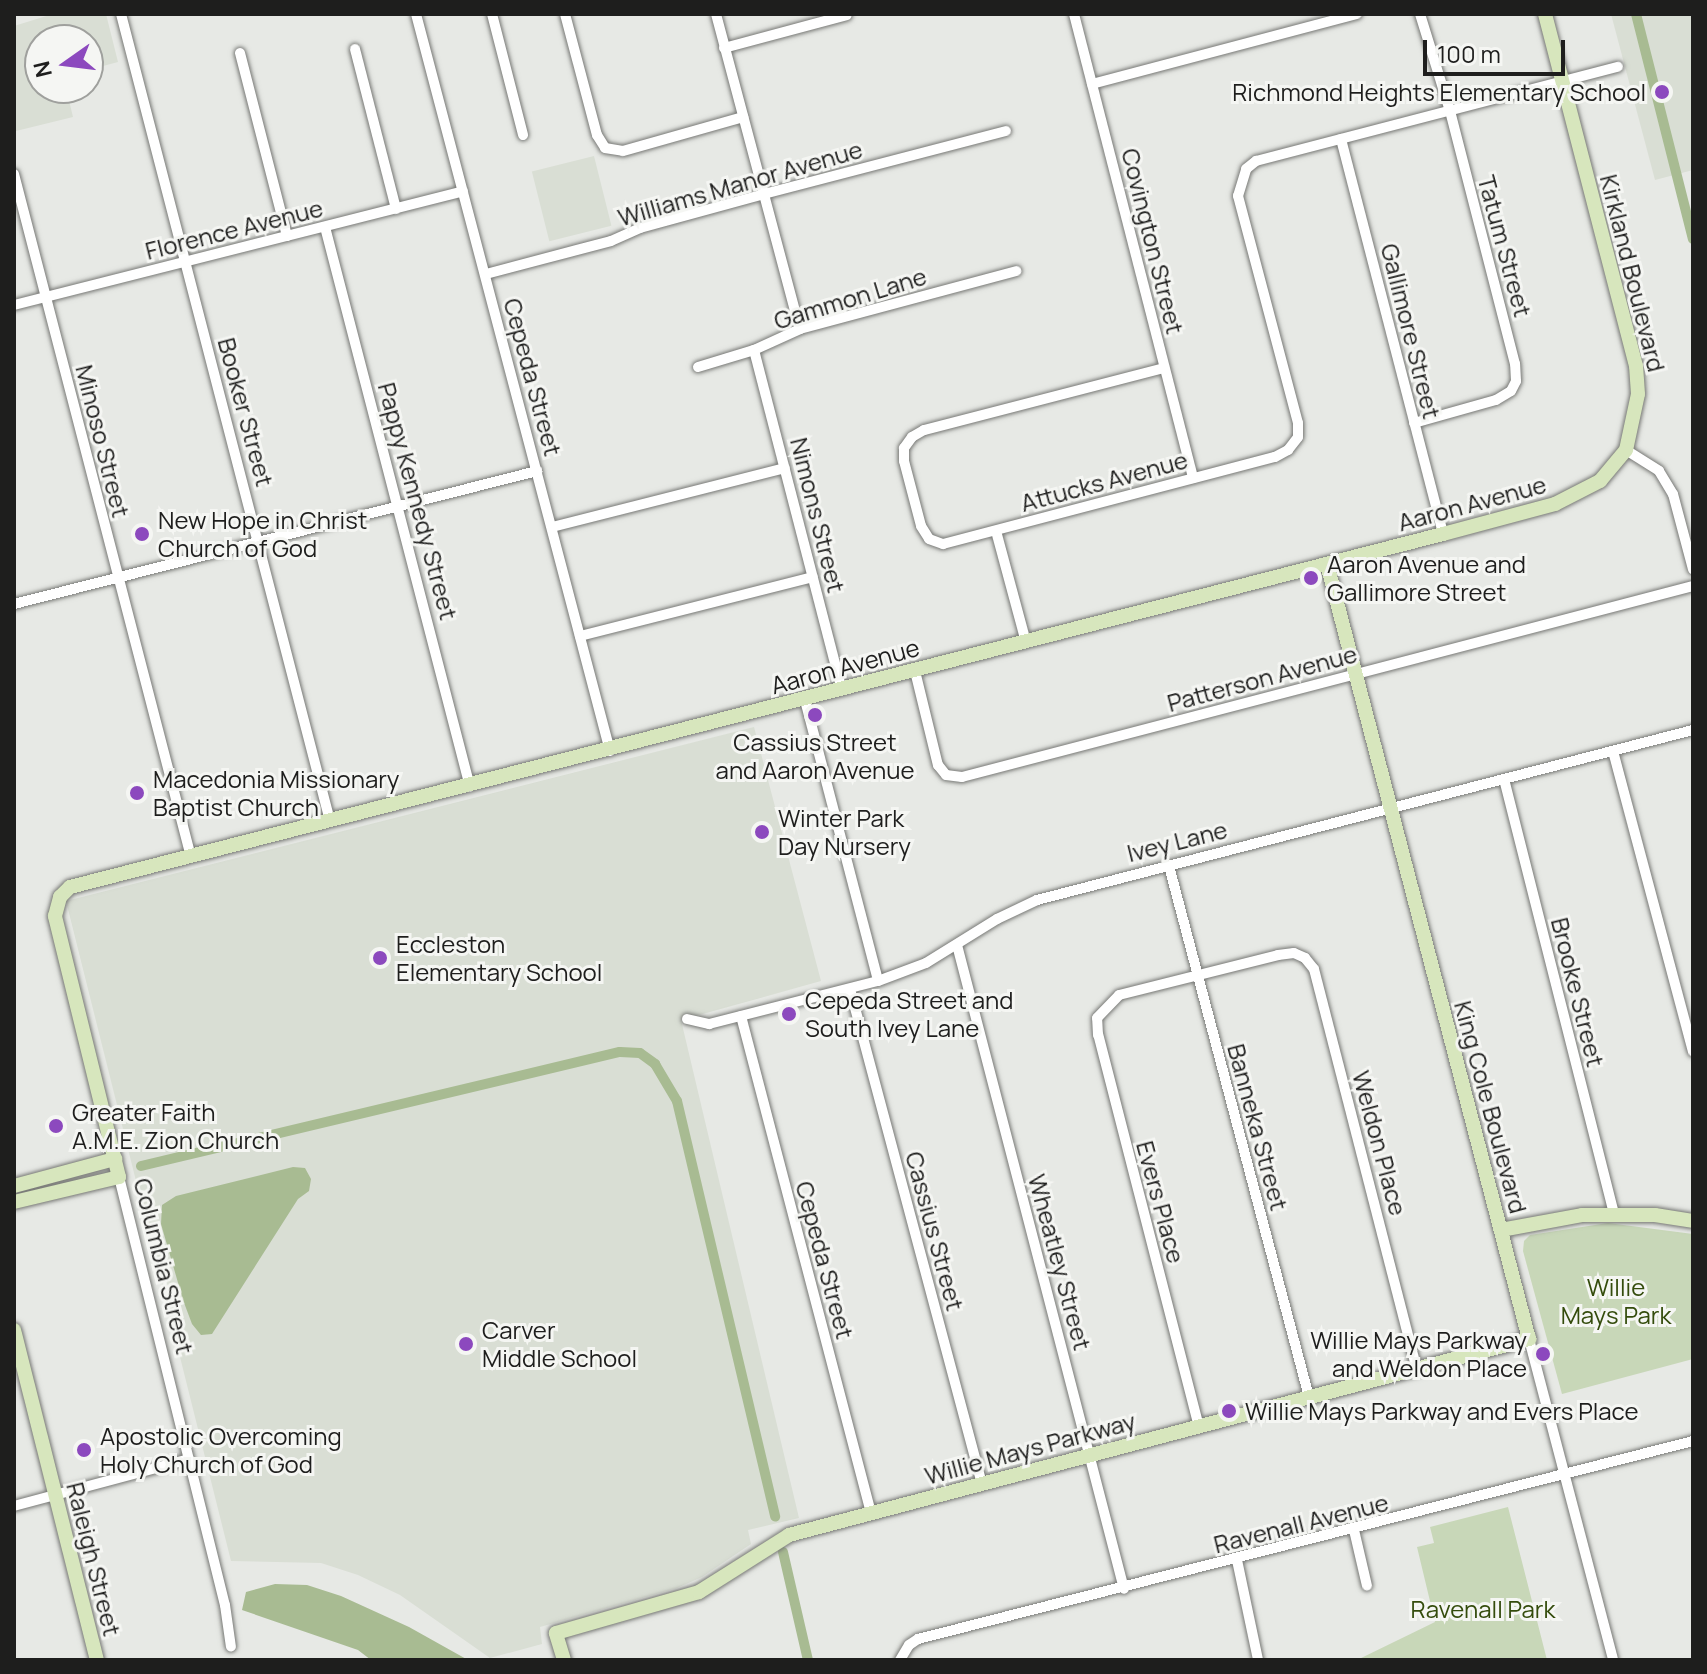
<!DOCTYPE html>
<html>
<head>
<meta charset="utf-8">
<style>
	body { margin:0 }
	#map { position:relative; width:1707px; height:1674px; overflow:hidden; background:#e7e9e5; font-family:Manrope,sans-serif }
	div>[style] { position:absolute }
	.built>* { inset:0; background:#d9ded4; transform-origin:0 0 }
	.green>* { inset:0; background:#c8d7b8 }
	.water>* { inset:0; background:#a8bb92 }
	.canal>* { height:10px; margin:-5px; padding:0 5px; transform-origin:5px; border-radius:5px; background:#a8bb92 }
	.roads { filter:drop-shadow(0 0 2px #777875) drop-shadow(0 0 2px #777875) }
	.street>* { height:10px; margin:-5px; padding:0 5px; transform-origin:5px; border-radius:5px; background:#fff }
	.secondary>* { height:14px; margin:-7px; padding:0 7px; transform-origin:7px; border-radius:7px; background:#d7e6bd }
	.dots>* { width:22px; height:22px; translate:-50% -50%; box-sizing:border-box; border:4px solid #f5f6f3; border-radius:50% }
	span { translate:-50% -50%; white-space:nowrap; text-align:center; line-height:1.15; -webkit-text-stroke:6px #f5f6f3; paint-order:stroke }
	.poi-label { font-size:24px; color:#1e1e1d }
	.right { translate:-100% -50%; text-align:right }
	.left { translate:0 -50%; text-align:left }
	.street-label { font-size:24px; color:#1e1e1d }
	.park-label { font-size:24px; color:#344c0c }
	.frame { position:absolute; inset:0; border:16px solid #1e1e1d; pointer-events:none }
	.north { position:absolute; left:24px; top:24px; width:80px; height:80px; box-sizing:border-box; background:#f5f6f3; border:2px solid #9fa09d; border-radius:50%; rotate:256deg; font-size:22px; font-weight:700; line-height:32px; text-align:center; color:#1e1e1d }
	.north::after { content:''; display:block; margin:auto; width:28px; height:36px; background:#8c49be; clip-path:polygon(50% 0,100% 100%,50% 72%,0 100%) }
	.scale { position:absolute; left:1423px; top:40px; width:142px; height:36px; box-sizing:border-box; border:4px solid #1e1e1d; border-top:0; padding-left:10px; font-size:24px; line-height:28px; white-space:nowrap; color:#1e1e1d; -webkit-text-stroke:6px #f5f6f3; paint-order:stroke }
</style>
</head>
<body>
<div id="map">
	<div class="built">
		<i style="clip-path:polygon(53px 14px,106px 14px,118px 62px,88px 70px,88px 40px,40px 40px,40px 88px,66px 88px,73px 117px,16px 131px,14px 26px)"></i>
		<i style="clip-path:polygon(1611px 14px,1693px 14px,1693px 170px,1655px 180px)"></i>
		<i style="left:594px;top:156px;width:72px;height:64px;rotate:76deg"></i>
		<i style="clip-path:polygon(754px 727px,821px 981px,681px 1020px,799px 1518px,748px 1530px,751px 1544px,702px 1577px,677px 1588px,540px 1627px,542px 1644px,490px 1658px,400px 1595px,358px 1575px,321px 1563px,231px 1561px,66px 901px)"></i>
	</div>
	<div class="green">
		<i style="clip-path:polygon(1608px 1223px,1693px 1234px,1693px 1359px,1562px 1394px,1523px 1251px,1524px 1241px,1530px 1235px)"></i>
		<i style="clip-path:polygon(1508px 1507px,1547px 1660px,1357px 1660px,1435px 1622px,1417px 1547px,1434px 1543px,1430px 1527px)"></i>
	</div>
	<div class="water">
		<i style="clip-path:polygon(293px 1167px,305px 1168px,311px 1179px,309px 1191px,298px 1199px,212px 1334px,201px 1335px,192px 1324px,183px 1300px,161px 1224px,162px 1205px,176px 1196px)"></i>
		<i style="clip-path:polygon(275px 1584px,307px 1585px,341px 1596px,409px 1627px,468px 1660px,371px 1660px,358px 1650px,242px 1610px,246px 1592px)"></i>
	</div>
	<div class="canal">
		<i style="left:1636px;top:14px;width:232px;rotate:75.8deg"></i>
		<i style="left:141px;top:1166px;width:492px;rotate:-13.4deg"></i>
		<i style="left:620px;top:1052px;width:20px;rotate:3deg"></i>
		<i style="left:640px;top:1053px;width:19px;rotate:36deg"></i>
		<i style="left:655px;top:1064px;width:43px;rotate:59.3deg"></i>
		<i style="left:677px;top:1101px;width:427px;rotate:76.7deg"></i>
		<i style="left:783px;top:1552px;width:111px;rotate:77deg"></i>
	</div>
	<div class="roads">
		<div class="street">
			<i style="left:121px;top:14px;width:834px;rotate:75.48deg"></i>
			<i style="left:416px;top:14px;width:762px;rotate:75.25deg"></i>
			<i style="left:492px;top:14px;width:125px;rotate:75.6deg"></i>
			<i style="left:565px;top:14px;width:125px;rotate:75.2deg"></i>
			<i style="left:597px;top:135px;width:15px;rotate:58deg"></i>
			<i style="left:605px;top:148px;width:18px;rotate:9deg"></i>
			<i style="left:623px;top:151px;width:125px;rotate:-15.8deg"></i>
			<i style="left:716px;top:14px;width:326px;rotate:75.1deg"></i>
			<i style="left:1074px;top:14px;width:479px;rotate:75.6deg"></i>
			<i style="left:724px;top:48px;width:127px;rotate:-15deg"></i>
			<i style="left:355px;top:49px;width:165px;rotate:75.6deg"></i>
			<i style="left:240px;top:53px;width:189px;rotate:75.6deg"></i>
			<i style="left:1092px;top:84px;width:274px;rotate:-14.8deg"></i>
			<i style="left:1341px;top:139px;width:408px;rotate:75.5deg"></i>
			<i style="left:14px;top:174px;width:706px;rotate:75.47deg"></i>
			<i style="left:325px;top:227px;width:578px;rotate:75.48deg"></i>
			<i style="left:486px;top:274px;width:129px;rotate:-14.8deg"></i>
			<i style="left:611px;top:241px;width:32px;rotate:-24deg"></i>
			<i style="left:640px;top:228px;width:129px;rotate:-15.3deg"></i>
			<i style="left:764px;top:194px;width:250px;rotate:-14.6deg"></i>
			<i style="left:14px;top:305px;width:463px;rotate:-14.2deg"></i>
			<i style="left:754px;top:350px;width:351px;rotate:75.5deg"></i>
			<i style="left:698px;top:367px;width:59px;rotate:-16.9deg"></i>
			<i style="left:754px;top:350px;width:51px;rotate:-24.5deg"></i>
			<i style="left:800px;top:329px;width:224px;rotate:-15deg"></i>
			<i style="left:1164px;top:368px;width:248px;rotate:165.5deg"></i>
			<i style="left:924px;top:430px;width:14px;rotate:150deg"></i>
			<i style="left:912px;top:437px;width:14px;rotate:126deg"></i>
			<i style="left:904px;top:448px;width:13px;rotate:90deg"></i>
			<i style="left:904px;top:461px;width:67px;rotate:75.3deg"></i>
			<i style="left:921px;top:526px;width:15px;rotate:58deg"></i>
			<i style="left:929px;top:539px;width:15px;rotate:20deg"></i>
			<i style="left:943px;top:544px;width:343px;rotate:-14.7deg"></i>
			<i style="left:1275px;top:457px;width:15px;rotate:-28deg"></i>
			<i style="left:1288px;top:450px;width:16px;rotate:-52deg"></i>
			<i style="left:1298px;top:437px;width:14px;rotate:-90deg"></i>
			<i style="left:1298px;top:423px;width:235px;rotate:-104.8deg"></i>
			<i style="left:1238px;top:196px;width:28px;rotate:-73deg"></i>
			<i style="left:1246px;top:169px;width:13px;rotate:-39deg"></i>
			<i style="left:1256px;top:161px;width:374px;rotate:-14.6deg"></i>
			<i style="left:1414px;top:423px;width:85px;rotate:-15.7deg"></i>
			<i style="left:1496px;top:400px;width:17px;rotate:-31deg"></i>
			<i style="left:1511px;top:391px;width:11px;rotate:-63deg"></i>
			<i style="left:1516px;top:381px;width:17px;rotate:-93deg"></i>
			<i style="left:1515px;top:364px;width:261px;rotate:-104.4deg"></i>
			<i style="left:1450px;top:111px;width:102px;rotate:-107.2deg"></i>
			<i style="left:1626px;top:450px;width:39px;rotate:32deg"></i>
			<i style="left:1659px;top:471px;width:27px;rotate:59deg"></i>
			<i style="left:1673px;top:494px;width:78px;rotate:75.1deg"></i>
			<i style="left:552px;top:527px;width:240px;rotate:-14.2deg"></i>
			<i style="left:996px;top:531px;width:115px;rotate:74.9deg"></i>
			<i style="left:14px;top:604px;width:540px;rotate:-14.27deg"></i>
			<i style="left:580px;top:636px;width:240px;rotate:-14.2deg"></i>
			<i style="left:915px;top:671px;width:97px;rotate:76.3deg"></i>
			<i style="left:938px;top:765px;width:13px;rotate:51deg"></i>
			<i style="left:946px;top:775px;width:16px;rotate:7deg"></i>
			<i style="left:962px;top:777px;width:756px;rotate:-14.64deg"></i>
			<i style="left:805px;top:700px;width:290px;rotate:75.4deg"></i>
			<i style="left:1613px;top:751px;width:311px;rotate:75.1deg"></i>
			<i style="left:1504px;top:779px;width:449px;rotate:75.8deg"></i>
			<i style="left:1169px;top:866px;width:549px;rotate:75.23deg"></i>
			<i style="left:957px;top:945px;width:665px;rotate:75.46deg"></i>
			<i style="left:850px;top:989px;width:512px;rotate:75.07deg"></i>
			<i style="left:741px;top:1016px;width:514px;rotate:75.34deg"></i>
			<i style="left:687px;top:1019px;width:23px;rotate:13deg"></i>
			<i style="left:709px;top:1024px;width:174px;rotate:-14.3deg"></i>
			<i style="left:878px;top:981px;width:51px;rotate:-20.6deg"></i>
			<i style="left:926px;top:963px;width:84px;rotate:-31.8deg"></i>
			<i style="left:997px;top:919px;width:44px;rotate:-25.4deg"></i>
			<i style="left:1037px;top:900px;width:678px;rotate:-14.53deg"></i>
			<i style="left:119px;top:1177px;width:441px;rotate:76.1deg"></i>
			<i style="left:225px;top:1605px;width:42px;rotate:81.9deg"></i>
			<i style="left:1529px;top:1339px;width:332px;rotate:75.3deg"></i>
			<i style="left:1199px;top:1427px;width:405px;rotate:-104.4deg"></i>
			<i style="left:1098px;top:1035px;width:17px;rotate:-93deg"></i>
			<i style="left:1097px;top:1018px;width:32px;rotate:-46deg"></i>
			<i style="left:1119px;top:995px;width:164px;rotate:-14.1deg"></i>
			<i style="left:1278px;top:955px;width:16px;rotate:-7deg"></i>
			<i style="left:1294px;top:953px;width:12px;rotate:24deg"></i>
			<i style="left:1305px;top:958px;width:14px;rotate:51deg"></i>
			<i style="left:1314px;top:969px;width:413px;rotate:75.6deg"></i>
			<i style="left:14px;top:1506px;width:181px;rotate:-15deg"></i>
			<i style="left:1354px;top:1530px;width:57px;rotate:76.9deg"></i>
			<i style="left:1237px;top:1560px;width:102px;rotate:78.1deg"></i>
			<i style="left:900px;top:1660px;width:17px;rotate:-59deg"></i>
			<i style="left:909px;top:1645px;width:11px;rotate:-34deg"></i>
			<i style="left:918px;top:1639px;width:800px;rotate:-14.33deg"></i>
		</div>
		<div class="secondary">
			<i style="left:14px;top:1186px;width:105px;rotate:-15deg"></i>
			<i style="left:14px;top:1202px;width:108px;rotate:-13.4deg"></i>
			<i style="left:119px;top:1177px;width:269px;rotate:-103.8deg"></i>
			<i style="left:55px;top:916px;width:20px;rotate:-75deg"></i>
			<i style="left:60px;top:897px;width:14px;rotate:-45deg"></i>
			<i style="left:70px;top:887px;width:1418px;rotate:-14.42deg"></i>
			<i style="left:1443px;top:534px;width:116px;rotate:-15deg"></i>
			<i style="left:1555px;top:504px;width:51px;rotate:-27.1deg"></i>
			<i style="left:1600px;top:481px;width:40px;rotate:-50deg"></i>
			<i style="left:1626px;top:450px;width:57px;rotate:-77.9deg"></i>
			<i style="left:1638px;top:394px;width:28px;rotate:-94deg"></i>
			<i style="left:1636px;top:366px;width:364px;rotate:-104.5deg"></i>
			<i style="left:1501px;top:1230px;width:82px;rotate:-10.5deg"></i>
			<i style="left:1582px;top:1215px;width:73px"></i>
			<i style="left:1655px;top:1215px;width:38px;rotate:9deg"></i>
			<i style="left:14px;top:1330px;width:340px;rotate:75.9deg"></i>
			<i style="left:564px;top:1660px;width:28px;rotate:-107deg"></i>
			<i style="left:556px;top:1633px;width:149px;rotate:-16deg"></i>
			<i style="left:699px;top:1592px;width:107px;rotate:-32.3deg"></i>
			<i style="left:789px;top:1535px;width:766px;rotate:-14.83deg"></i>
			<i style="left:1529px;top:1339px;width:801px;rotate:-104.61deg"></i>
		</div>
	</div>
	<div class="dots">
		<i style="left:1662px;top:92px;background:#8c49be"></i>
		<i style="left:142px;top:534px;background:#8c49be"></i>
		<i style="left:1311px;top:578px;background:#8c49be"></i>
		<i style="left:815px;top:715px;background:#8c49be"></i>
		<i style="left:137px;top:793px;background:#8c49be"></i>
		<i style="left:762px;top:832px;background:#8c49be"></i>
		<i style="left:380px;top:958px;background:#8c49be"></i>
		<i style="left:789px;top:1014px;background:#8c49be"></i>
		<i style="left:56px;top:1126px;background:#8c49be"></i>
		<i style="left:466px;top:1344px;background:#8c49be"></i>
		<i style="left:1543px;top:1354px;background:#8c49be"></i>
		<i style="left:1229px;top:1411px;background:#8c49be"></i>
		<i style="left:84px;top:1450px;background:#8c49be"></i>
	</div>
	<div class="poi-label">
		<span class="right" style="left:1646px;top:92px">Richmond Heights Elementary School</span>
		<span class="left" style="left:158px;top:534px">New Hope in Christ<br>Church of God</span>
		<span class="left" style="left:1327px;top:578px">Aaron Avenue and<br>Gallimore Street</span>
		<span style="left:815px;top:756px">Cassius Street<br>and Aaron Avenue</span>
		<span class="left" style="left:153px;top:793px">Macedonia Missionary<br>Baptist Church</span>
		<span class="left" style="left:778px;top:832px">Winter Park<br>Day Nursery</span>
		<span class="left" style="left:396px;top:958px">Eccleston<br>Elementary School</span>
		<span class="left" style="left:805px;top:1014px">Cepeda Street and<br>South Ivey Lane</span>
		<span class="left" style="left:72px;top:1126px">Greater Faith<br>A.M.E. Zion Church</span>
		<span class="left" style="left:482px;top:1344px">Carver<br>Middle School</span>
		<span class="right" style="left:1527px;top:1354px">Willie Mays Parkway<br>and Weldon Place</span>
		<span class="left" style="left:1245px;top:1411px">Willie Mays Parkway and Evers Place</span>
		<span class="left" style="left:100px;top:1450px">Apostolic Overcoming<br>Holy Church of God</span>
	</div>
	<div class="street-label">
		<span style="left:740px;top:183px;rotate:-16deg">Williams Manor Avenue</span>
		<span style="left:234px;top:229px;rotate:-14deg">Florence Avenue</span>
		<span style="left:1153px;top:241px;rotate:76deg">Covington Street</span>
		<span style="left:1505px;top:246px;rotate:75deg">Tatum Street</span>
		<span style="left:1633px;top:273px;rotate:76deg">Kirkland Boulevard</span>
		<span style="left:850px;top:298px;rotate:-17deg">Gammon Lane</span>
		<span style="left:1411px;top:331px;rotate:76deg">Gallimore Street</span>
		<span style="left:533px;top:377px;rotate:75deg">Cepeda Street</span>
		<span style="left:246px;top:412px;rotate:75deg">Booker Street</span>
		<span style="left:103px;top:441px;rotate:76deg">Minoso Street</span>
		<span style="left:1104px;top:481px;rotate:-15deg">Attucks Avenue</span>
		<span style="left:418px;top:501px;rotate:75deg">Pappy Kennedy Street</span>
		<span style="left:1472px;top:503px;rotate:-15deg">Aaron Avenue</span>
		<span style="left:818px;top:515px;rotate:76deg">Nimons Street</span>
		<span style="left:845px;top:666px;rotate:-15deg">Aaron Avenue</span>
		<span style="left:1262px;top:678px;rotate:-15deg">Patterson Avenue</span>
		<span style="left:1177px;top:841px;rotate:-14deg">Ivey Lane</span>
		<span style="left:1578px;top:992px;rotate:76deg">Brooke Street</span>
		<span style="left:1491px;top:1107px;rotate:75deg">King Cole Boulevard</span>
		<span style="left:1258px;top:1127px;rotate:75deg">Banneka Street</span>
		<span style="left:1380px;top:1143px;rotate:75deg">Weldon Place</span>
		<span style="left:1161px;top:1202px;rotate:75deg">Evers Place</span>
		<span style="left:935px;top:1231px;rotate:75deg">Cassius Street</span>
		<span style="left:825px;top:1260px;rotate:75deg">Cepeda Street</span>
		<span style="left:1060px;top:1262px;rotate:75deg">Wheatley Street</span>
		<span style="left:164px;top:1266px;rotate:76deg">Columbia Street</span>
		<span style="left:1030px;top:1448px;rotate:-15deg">Willie Mays Parkway</span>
		<span style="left:1301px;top:1523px;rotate:-14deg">Ravenall Avenue</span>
		<span style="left:94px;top:1559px;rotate:76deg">Raleigh Street</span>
	</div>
	<div class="park-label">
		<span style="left:1616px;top:1301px">Willie<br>Mays Park</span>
		<span style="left:1483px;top:1609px">Ravenall Park</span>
	</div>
	<div class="frame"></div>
	<div class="north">N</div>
	<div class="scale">100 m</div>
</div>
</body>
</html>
